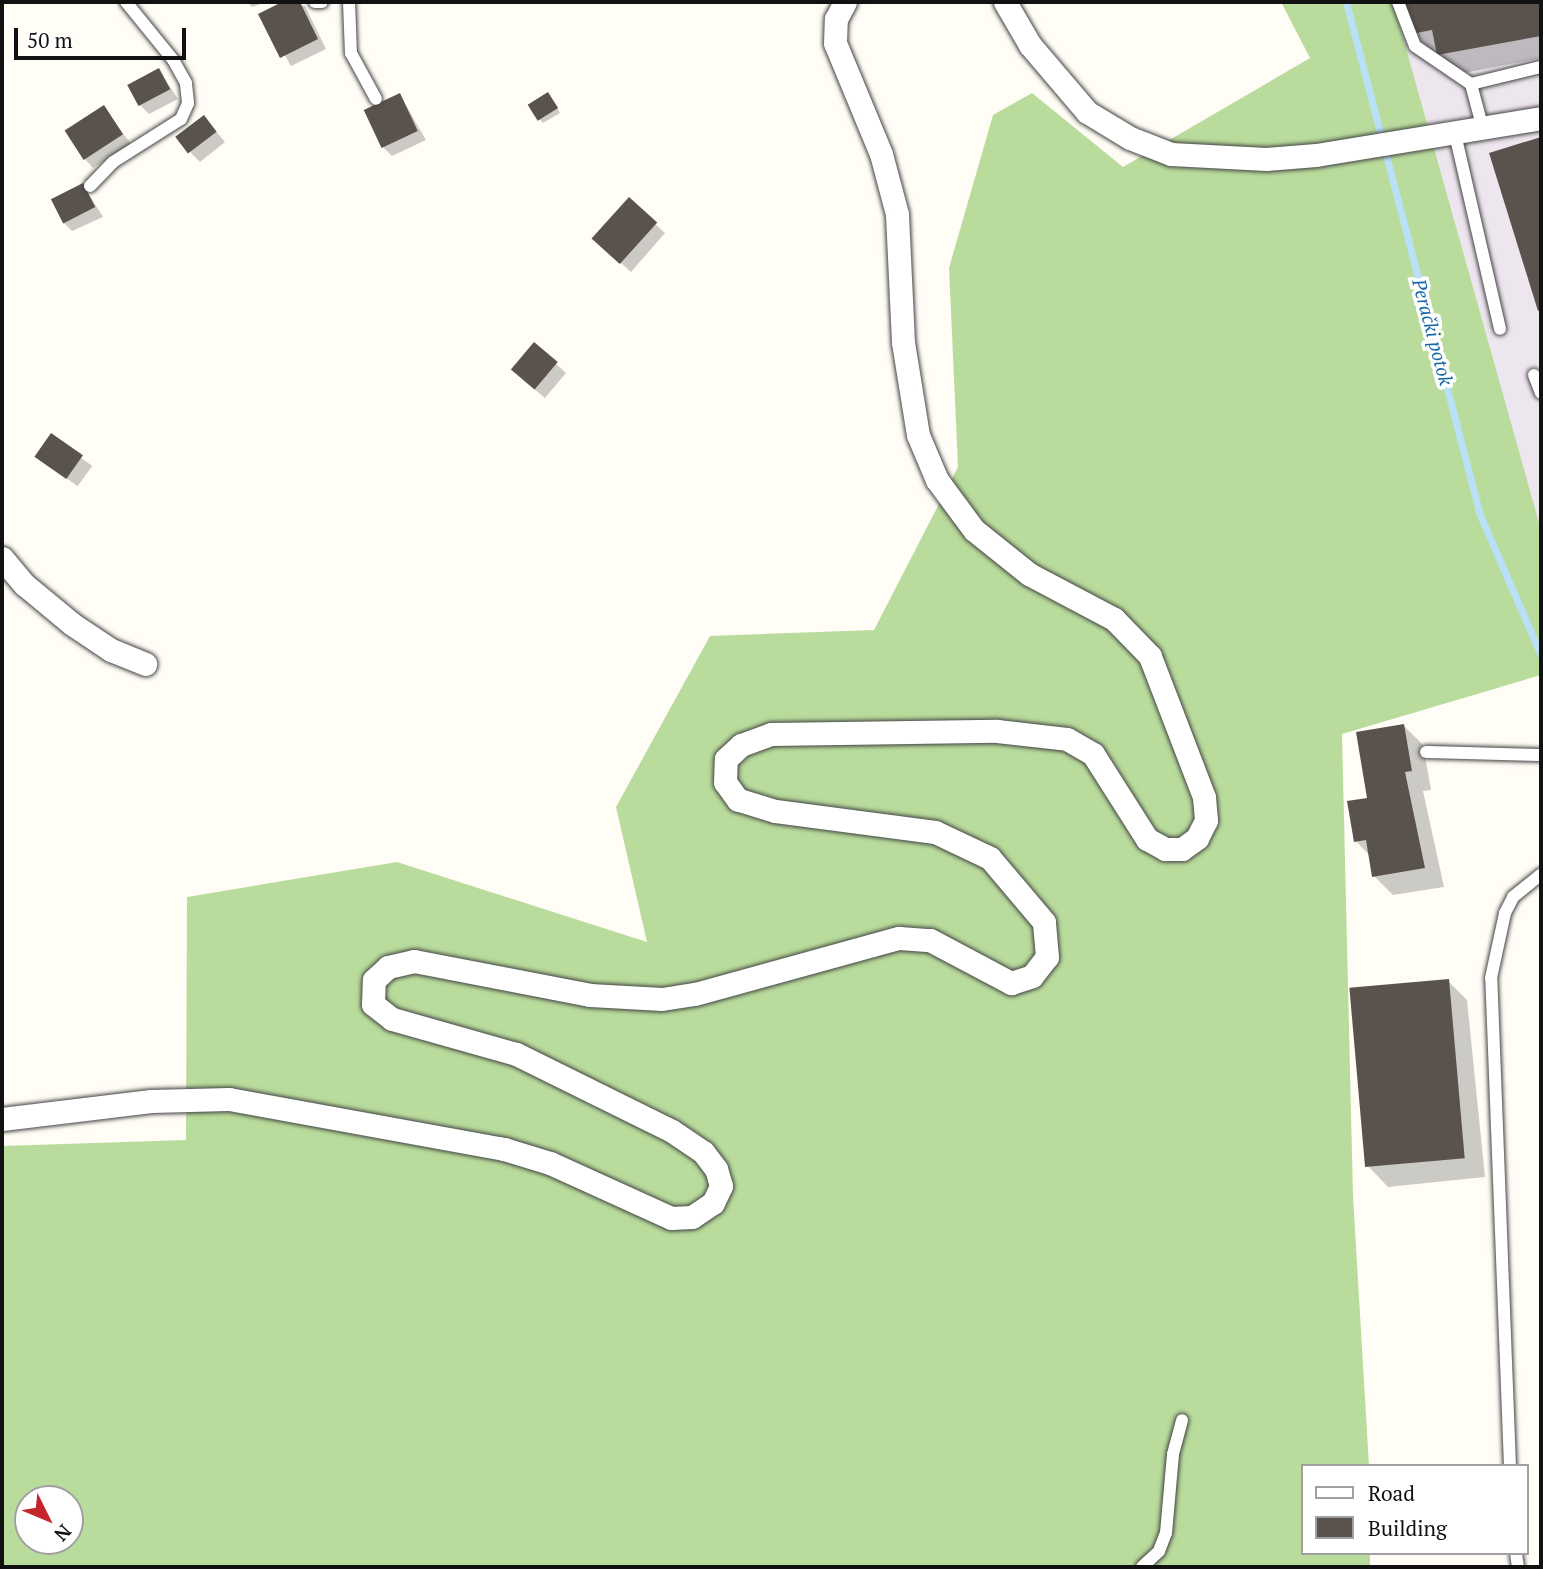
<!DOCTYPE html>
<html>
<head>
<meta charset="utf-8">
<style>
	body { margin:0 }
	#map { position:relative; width:1543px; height:1569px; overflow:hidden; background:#fffdf5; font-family:"PT Serif",serif }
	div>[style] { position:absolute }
	.industrial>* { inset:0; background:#eee6ef }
	.forest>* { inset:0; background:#b9dc9c }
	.shadow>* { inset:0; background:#0003; transform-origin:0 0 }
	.stream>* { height:7px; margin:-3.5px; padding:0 3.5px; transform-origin:3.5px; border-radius:3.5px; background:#b9e0f7 }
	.building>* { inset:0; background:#5a524d; transform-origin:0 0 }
	.roads { filter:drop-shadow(0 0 2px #444) drop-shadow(0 0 2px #444) }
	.lane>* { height:12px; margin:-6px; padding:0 6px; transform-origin:6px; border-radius:6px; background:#fff }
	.street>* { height:23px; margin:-11.5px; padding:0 11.5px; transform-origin:11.5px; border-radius:11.5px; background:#fff }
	span { translate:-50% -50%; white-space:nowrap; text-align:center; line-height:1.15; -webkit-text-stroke:7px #fff; paint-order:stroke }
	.water-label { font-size:19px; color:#1768a6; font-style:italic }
	.frame { position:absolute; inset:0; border:4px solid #111; pointer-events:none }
	.legend { position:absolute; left:1301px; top:1464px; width:228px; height:91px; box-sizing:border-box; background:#fff; border:2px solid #a0a0a0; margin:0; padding:9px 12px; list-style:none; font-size:21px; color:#111 }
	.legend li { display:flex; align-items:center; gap:14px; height:35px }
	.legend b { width:35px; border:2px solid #a0a0a0 }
	.north { position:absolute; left:14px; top:1485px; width:70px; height:70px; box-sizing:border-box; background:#fff; border:2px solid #a0a0a0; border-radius:50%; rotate:133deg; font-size:19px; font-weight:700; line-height:28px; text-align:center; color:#111 }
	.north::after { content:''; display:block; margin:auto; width:24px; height:32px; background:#c4262e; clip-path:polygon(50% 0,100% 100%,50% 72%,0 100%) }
	.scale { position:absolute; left:14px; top:28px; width:172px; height:32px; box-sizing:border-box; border:4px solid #111; border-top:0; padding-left:9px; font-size:21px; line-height:24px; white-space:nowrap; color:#111; -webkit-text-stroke:5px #fff; paint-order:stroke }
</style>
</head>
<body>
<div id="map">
	<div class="industrial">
		<i style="clip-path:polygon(1393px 2px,1541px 2px,1541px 531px,1447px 203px)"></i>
	</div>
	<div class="forest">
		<i style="clip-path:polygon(evenodd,1281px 2px,1393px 2px,1541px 530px,1541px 675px,1342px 734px,1353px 1196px,1369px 1466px,1303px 1466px,1303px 1553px,1370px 1553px,1370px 1567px,2px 1567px,2px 1146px,186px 1140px,187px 897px,397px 862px,647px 942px,616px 807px,710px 636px,874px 630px,958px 467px,949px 268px,993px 115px,1032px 93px,1123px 167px,1310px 58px,1281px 2px,28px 1499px,70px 1499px,70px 1541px,28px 1541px,28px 1499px)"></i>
	</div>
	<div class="shadow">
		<i style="clip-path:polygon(247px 2px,266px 2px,252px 7px)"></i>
		<i style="clip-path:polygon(286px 2px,305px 6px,326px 49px,291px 66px,261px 14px)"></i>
		<i style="clip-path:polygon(1406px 2px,1541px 2px,1541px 58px,1458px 74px,1412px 33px)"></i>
		<i style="clip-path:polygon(159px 70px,178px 99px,149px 114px,139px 104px)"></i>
		<i style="clip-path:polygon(400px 95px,426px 140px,392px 156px,383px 147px)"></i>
		<i style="clip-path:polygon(552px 99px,560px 113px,543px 123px,539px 119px)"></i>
		<i style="clip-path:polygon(103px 107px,131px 144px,93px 168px,84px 158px)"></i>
		<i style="clip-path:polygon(204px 117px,225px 142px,200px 162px,190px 152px)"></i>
		<i style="clip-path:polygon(1541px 139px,1541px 311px,1491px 154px)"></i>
		<i style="clip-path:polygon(83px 185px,103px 217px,72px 231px,63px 222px)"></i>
		<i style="clip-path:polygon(629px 200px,665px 233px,631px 272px,604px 248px)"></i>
		<i style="clip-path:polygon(534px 344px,566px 373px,545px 398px,522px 379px)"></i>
		<i style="left:51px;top:436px;width:51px;height:25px;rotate:36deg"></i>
		<i style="clip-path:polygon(1404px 726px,1423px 745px,1431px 790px,1423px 791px,1444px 887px,1393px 895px,1374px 876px,1370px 856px,1356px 841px,1369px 799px)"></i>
		<i style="clip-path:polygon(1448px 981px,1467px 1000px,1485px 1177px,1388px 1187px,1369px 1167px)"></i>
	</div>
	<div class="stream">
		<i style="left:1346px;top:2px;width:530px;rotate:75.36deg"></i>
		<i style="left:1480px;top:515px;width:153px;rotate:66.5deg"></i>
	</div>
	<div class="building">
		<i style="clip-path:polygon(282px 2px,300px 2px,318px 39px,280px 58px,258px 14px)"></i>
		<i style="clip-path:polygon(1404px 2px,1541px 2px,1541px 36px,1437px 55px,1432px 30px,1411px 34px)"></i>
		<i style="left:159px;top:68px;width:24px;height:36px;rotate:62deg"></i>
		<i style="left:548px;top:92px;width:19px;height:24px;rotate:58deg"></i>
		<i style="left:400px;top:93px;width:42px;height:40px;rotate:65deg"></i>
		<i style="left:104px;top:105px;width:35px;height:47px;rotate:57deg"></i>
		<i style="left:204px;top:115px;width:21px;height:36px;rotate:53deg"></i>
		<i style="clip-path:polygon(1541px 137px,1541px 310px,1538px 311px,1489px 153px)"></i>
		<i style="left:83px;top:183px;width:27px;height:36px;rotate:63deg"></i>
		<i style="left:629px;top:197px;width:38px;height:56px;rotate:42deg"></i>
		<i style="left:534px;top:342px;width:31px;height:36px;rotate:40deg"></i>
		<i style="left:51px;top:433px;width:39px;height:29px;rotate:35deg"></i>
		<i style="clip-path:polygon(1404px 724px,1412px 771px,1405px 772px,1425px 868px,1372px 877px,1366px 840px,1354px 842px,1347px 801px,1367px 798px,1356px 732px)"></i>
		<i style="left:1449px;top:979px;width:180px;height:100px;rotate:85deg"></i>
	</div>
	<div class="roads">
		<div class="lane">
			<i style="left:315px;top:2px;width:7px"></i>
			<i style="left:349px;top:2px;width:51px;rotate:87.8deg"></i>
			<i style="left:351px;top:53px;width:52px;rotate:61.5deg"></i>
			<i style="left:1398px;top:2px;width:47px;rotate:68.9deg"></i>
			<i style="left:1415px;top:46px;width:68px;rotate:34.2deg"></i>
			<i style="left:1471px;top:84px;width:47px;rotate:75.1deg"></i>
			<i style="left:1471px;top:84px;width:72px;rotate:-13.7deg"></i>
			<i style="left:1455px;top:134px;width:200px;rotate:77deg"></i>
			<i style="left:90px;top:186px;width:33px;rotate:-46deg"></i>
			<i style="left:113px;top:162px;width:80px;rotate:-32.3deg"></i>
			<i style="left:181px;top:119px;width:17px;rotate:-66deg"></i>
			<i style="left:188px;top:103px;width:20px;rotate:-96deg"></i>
			<i style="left:186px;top:83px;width:25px;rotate:-119deg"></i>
			<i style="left:174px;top:61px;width:76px;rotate:-129.1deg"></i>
			<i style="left:1534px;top:375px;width:19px;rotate:69deg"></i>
			<i style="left:1426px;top:752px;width:115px;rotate:1.5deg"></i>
			<i style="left:1510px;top:1466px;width:488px;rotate:-92.2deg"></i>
			<i style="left:1491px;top:978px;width:66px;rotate:-77.8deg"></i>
			<i style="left:1505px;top:913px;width:18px;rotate:-63deg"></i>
			<i style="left:1513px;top:897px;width:36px;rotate:-39deg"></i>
			<i style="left:1516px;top:1553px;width:14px;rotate:82deg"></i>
			<i style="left:1142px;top:1567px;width:23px;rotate:-43deg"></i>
			<i style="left:1159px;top:1551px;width:19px;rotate:-69deg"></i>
			<i style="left:1166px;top:1533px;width:79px;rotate:-84.9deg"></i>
			<i style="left:1173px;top:1454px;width:35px;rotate:-75deg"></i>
		</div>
		<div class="street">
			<i style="left:1005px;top:2px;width:50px;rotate:59.8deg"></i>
			<i style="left:1030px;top:45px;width:88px;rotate:49.6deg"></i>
			<i style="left:1087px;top:112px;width:50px;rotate:31.2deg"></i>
			<i style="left:1130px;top:138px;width:44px;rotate:21.3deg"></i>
			<i style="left:1171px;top:154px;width:95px;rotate:3deg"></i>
			<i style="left:1266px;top:159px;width:50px;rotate:-4.6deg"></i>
			<i style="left:1316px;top:155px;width:228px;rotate:-9.3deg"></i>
			<i style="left:2px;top:558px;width:35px;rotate:50deg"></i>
			<i style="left:25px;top:585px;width:61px;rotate:39.7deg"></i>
			<i style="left:72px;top:624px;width:47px;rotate:33.7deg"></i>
			<i style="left:111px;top:650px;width:37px;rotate:22deg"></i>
			<i style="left:2px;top:1119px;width:150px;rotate:-6.9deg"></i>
			<i style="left:151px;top:1101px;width:78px;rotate:-1.5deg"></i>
			<i style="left:229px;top:1099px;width:280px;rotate:10.3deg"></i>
			<i style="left:504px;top:1149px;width:48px;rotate:16.9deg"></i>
			<i style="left:550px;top:1163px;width:133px;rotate:24.4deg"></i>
			<i style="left:671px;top:1218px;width:21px;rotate:-3deg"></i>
			<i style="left:692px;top:1217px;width:25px;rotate:-34deg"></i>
			<i style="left:713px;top:1203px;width:19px;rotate:-65deg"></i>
			<i style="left:721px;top:1186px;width:18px;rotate:-106deg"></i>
			<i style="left:716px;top:1169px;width:21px;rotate:-127deg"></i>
			<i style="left:703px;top:1152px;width:37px;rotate:-146deg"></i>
			<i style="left:672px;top:1131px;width:174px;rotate:-153.7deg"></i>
			<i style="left:516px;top:1054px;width:129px;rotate:-164.2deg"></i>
			<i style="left:392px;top:1019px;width:24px;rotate:-142deg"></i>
			<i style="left:373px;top:1004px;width:24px;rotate:-88deg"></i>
			<i style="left:374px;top:980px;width:19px;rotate:-43deg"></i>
			<i style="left:388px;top:967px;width:27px;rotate:-13deg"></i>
			<i style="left:414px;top:961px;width:179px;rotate:10.9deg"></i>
			<i style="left:590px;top:995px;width:72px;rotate:3.2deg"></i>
			<i style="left:662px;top:999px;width:33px;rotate:-9deg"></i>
			<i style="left:695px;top:994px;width:212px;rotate:-15.4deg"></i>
			<i style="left:899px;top:938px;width:31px;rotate:4deg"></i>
			<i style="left:930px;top:940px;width:92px;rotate:28deg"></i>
			<i style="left:1011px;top:983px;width:22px;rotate:-18deg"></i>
			<i style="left:1032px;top:976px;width:24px;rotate:-52deg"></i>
			<i style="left:1047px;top:957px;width:35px;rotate:-95deg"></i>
			<i style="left:1044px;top:922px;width:84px;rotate:-130.2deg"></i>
			<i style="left:990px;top:858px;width:61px;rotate:-154.7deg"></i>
			<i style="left:935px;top:832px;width:161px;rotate:-172.5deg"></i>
			<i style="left:775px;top:811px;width:39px;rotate:-163deg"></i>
			<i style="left:738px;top:800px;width:22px;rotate:-126deg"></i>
			<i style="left:725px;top:782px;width:23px;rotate:-88deg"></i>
			<i style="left:726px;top:759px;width:21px;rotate:-43deg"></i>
			<i style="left:741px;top:745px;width:32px;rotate:-20deg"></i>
			<i style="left:771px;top:734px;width:226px;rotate:-0.8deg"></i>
			<i style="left:997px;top:731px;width:70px;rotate:6.5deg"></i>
			<i style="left:1067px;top:739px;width:30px;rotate:30deg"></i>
			<i style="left:1093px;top:754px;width:101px;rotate:57.6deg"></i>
			<i style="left:1147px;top:839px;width:21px;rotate:29deg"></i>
			<i style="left:1165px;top:849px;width:17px"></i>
			<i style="left:1182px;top:849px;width:19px;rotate:-36deg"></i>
			<i style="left:1197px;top:838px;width:20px;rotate:-63deg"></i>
			<i style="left:1206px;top:820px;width:23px;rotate:-95deg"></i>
			<i style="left:1204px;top:797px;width:151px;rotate:-111deg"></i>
			<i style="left:1150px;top:656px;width:52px;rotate:-134.2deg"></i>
			<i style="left:1114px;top:619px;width:96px;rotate:-152.1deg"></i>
			<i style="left:1029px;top:574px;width:70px;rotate:-141.3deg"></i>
			<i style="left:974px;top:530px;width:62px;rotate:-126.5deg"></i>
			<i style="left:937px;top:480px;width:49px;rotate:-112.9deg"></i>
			<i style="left:918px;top:435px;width:94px;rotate:-99.2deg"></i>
			<i style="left:903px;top:342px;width:128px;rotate:-92.7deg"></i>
			<i style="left:897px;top:214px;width:62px;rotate:-104.9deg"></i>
			<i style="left:881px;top:154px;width:120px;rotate:-112.5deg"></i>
			<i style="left:835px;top:43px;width:24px;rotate:-88deg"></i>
			<i style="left:836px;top:19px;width:19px;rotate:-62deg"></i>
		</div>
	</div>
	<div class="water-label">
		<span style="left:1433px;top:332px;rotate:75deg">Perački potok</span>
	</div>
	<div class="frame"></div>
	<ul class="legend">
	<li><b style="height:9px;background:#fff"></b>Road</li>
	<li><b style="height:19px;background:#5a524d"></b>Building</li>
	</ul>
	<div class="north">N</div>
	<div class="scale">50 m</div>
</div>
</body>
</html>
